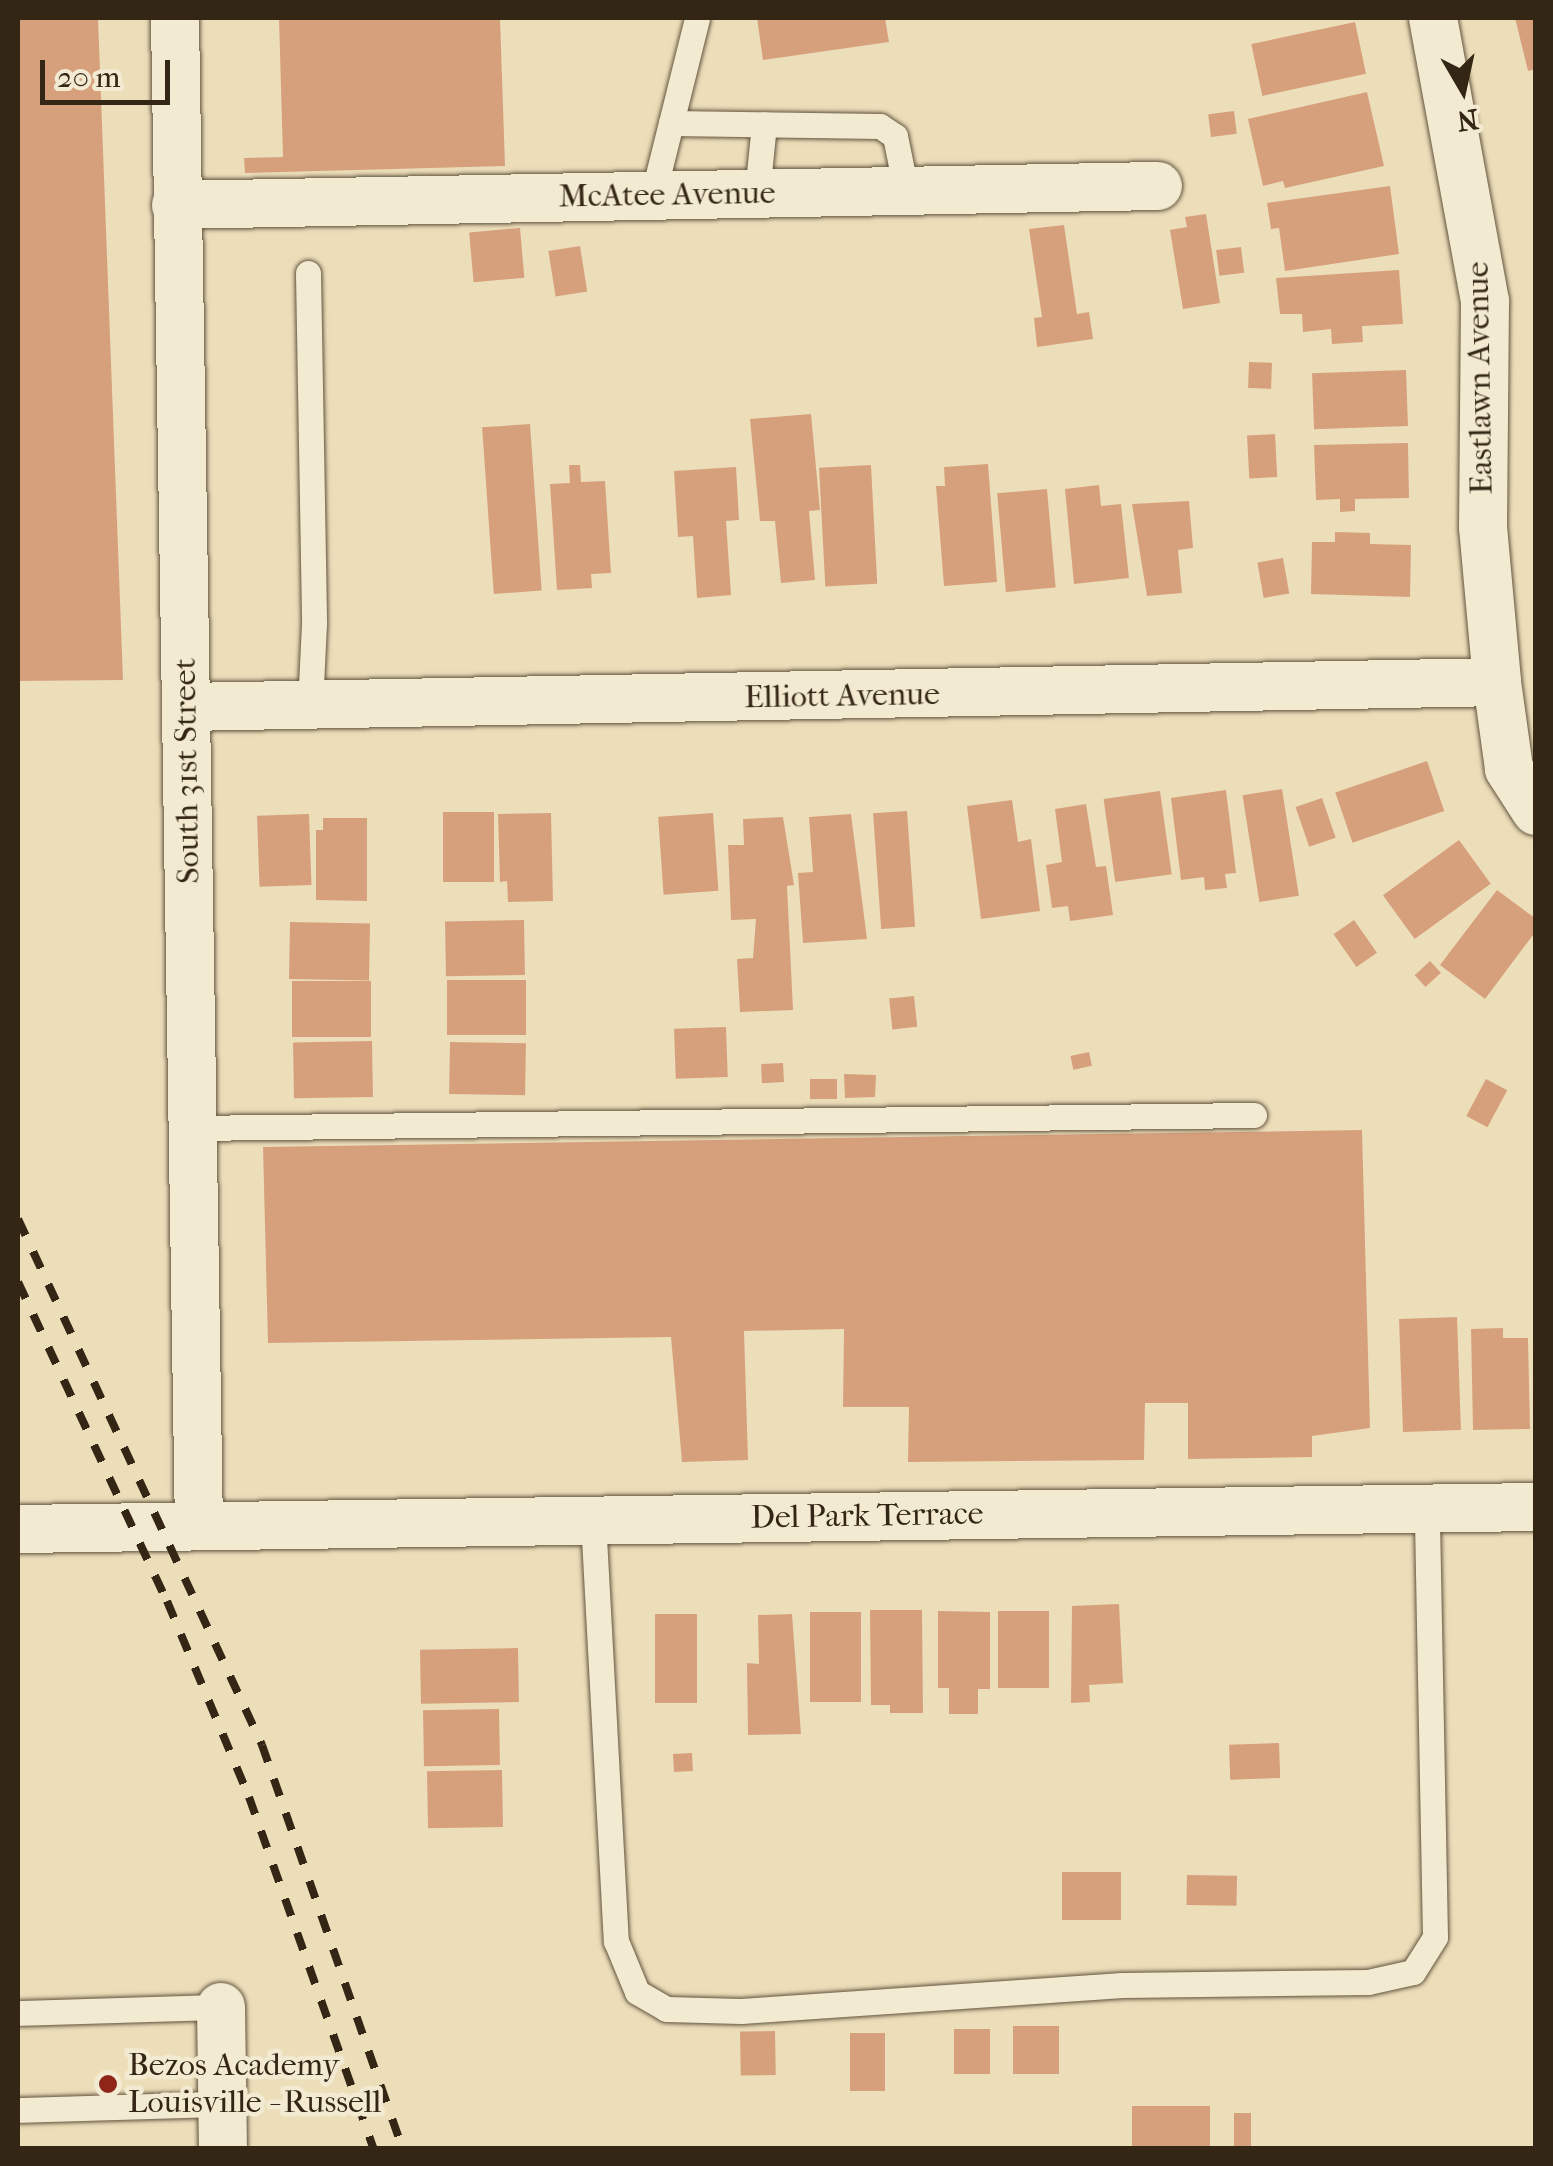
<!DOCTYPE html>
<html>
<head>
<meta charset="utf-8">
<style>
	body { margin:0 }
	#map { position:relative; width:1553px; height:2166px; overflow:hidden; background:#eddeba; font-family:"IM FELL French Canon",serif }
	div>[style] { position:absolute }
	.building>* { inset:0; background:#d7a07d; transform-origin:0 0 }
	.roads { filter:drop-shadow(0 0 2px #62543e) drop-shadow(0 0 2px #62543e) }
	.lane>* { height:25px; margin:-12.5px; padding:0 12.5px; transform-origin:12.5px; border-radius:12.5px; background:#f3ead2 }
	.street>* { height:48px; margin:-24px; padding:0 24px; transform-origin:24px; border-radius:24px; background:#f3ead2 }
	.rail>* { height:8px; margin-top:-4px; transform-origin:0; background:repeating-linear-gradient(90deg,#342615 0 18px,transparent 0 36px) }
	.dots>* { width:28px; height:28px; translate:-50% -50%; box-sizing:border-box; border:5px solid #f3ead2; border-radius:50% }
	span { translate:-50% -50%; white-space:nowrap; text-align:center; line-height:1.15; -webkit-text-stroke:9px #f3ead2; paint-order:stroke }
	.street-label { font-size:32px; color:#342615 }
	.poi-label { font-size:32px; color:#342615 }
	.left { translate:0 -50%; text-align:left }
	.frame { position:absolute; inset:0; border:20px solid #342615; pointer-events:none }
	.north { position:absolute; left:1413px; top:40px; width:100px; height:100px; -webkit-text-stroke:8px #f3ead2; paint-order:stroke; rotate:171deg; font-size:28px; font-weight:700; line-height:40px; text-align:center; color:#342615 }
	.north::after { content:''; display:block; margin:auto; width:35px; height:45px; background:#342615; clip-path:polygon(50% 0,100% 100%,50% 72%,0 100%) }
	.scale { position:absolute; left:40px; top:60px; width:130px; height:45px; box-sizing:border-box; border:5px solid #342615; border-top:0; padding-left:12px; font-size:30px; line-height:35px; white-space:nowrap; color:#342615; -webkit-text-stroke:8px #f3ead2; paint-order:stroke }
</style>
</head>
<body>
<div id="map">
	<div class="building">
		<i style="clip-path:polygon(18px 18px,98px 18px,123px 680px,18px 681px)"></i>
		<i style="clip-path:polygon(279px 18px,500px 18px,505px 166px,245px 173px,244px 158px,283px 157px)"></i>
		<i style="clip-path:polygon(757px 18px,885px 18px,889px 42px,763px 60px)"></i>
		<i style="clip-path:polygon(1515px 18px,1536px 18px,1536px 69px,1528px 71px)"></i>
		<i style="left:1355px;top:22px;width:53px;height:106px;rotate:78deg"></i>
		<i style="clip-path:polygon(1367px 92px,1384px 166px,1285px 188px,1283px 181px,1263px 186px,1248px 119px)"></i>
		<i style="left:1234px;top:111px;width:23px;height:26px;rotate:83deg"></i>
		<i style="clip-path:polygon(1390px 186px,1399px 254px,1285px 271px,1279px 228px,1271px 229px,1267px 203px)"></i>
		<i style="clip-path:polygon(1206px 214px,1220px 303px,1183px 309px,1170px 230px,1187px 227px,1185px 217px)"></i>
		<i style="clip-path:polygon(1064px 225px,1077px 314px,1089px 312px,1093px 339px,1037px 347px,1034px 318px,1042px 317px,1029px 229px)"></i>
		<i style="left:520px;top:228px;width:50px;height:51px;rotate:85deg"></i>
		<i style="left:580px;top:246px;width:46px;height:32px;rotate:81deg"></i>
		<i style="left:1241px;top:247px;width:26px;height:25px;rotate:83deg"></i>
		<i style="clip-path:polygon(1399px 270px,1403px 324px,1362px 326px,1363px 342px,1332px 344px,1331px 329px,1303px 332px,1302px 314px,1280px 314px,1276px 278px)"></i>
		<i style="left:1249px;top:362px;width:23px;height:26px;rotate:2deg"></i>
		<i style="left:1406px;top:370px;width:56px;height:94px;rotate:88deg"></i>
		<i style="clip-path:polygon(811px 414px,820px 510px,809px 511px,815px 580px,781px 583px,775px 521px,760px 521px,750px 419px)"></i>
		<i style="left:530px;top:424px;width:167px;height:48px;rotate:86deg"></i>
		<i style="left:1275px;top:434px;width:43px;height:28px;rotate:87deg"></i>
		<i style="clip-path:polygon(1408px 443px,1409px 498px,1355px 499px,1355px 511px,1340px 512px,1340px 499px,1316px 500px,1314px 445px)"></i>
		<i style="clip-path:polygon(988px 464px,997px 582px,944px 586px,936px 486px,945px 486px,944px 467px)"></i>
		<i style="clip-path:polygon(569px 465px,580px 465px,581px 482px,605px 481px,611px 573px,591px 574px,592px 588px,557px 590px,550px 484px,570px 483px)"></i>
		<i style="left:871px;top:465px;width:119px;height:52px;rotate:87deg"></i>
		<i style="clip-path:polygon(736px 467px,739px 520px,726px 521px,731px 595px,697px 598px,693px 536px,678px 537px,674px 471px)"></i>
		<i style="clip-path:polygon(1099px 485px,1101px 506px,1121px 504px,1129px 578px,1074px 584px,1065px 489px)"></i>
		<i style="left:1047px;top:489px;width:99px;height:50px;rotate:85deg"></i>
		<i style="clip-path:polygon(1189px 501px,1193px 548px,1178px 550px,1182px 593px,1147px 596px,1132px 504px)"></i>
		<i style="clip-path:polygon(1335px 532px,1370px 533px,1370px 544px,1411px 545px,1410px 597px,1311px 594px,1312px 542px,1335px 542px)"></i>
		<i style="left:1283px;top:558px;width:36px;height:26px;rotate:80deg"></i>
		<i style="left:1427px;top:761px;width:53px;height:97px;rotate:71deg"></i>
		<i style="left:1282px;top:789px;width:108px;height:40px;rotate:81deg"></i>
		<i style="clip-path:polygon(1226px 790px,1236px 873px,1225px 874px,1227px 888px,1205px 890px,1204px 877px,1181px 880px,1171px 798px)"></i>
		<i style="left:1160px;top:791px;width:84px;height:57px;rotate:82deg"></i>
		<i style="left:1322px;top:798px;width:42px;height:28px;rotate:71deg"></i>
		<i style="clip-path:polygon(1012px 800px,1018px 842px,1031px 839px,1040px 911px,981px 919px,967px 806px)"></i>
		<i style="clip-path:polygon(1086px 804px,1096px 867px,1106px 866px,1113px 915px,1070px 921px,1068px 906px,1052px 908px,1046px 865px,1062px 862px,1055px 809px)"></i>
		<i style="left:907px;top:811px;width:116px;height:34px;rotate:86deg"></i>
		<i style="left:443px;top:812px;width:51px;height:70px"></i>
		<i style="clip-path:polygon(551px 813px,553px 901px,508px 902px,507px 881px,500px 882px,498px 814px)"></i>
		<i style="left:713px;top:813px;width:78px;height:55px;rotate:86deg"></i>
		<i style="left:309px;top:814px;width:71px;height:52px;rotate:88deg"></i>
		<i style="clip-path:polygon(851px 814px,867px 939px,803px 943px,798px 873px,813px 872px,809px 817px)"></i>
		<i style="clip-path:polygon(783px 817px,794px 885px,787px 886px,793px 1010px,740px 1012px,737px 959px,753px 958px,756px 919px,731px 920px,728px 845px,744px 845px,743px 819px)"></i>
		<i style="clip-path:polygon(323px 818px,367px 818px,367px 901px,316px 900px,316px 830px,323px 830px)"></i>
		<i style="left:1459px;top:840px;width:54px;height:94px;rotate:54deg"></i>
		<i style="clip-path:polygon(1497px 890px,1536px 919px,1536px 931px,1485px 999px,1440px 965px)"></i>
		<i style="left:524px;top:920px;width:55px;height:79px;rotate:89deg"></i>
		<i style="left:1354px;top:920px;width:40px;height:25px;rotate:55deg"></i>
		<i style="left:290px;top:922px;width:80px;height:57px;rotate:1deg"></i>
		<i style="left:1430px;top:961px;width:16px;height:21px;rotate:47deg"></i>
		<i style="left:447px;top:980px;width:79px;height:55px"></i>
		<i style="left:371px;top:981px;width:56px;height:79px;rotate:90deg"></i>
		<i style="left:914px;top:996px;width:31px;height:25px;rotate:84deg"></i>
		<i style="left:726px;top:1027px;width:50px;height:52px;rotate:88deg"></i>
		<i style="left:372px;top:1041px;width:56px;height:79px;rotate:89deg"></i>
		<i style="left:450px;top:1042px;width:76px;height:52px;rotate:1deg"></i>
		<i style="left:1089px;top:1052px;width:14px;height:19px;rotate:78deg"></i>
		<i style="left:783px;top:1063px;width:19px;height:22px;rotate:87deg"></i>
		<i style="clip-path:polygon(844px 1074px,876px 1075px,875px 1097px,845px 1098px)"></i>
		<i style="left:837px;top:1079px;width:20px;height:27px;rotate:90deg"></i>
		<i style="left:1486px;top:1079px;width:24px;height:42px;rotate:28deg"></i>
		<i style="clip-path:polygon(1362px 1130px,1370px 1428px,1312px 1436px,1312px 1457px,1188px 1459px,1188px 1403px,1145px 1403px,1144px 1460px,908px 1462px,909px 1407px,843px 1407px,844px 1329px,744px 1331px,748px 1460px,682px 1462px,671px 1337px,268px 1343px,263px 1147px)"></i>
		<i style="left:1457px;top:1317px;width:113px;height:58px;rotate:88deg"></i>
		<i style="clip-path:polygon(1503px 1328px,1503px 1338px,1528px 1338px,1530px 1429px,1473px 1430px,1471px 1329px)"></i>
		<i style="clip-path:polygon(1119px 1604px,1123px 1683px,1089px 1685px,1090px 1702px,1071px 1703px,1072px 1606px)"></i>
		<i style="clip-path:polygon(870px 1610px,922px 1610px,923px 1713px,890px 1713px,890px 1705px,871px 1705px)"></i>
		<i style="clip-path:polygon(938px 1611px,990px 1612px,990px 1689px,978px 1689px,978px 1714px,949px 1714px,949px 1688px,938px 1688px)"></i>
		<i style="left:998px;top:1611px;width:51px;height:77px"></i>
		<i style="left:810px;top:1612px;width:51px;height:90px"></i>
		<i style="left:655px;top:1614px;width:42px;height:89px"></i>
		<i style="clip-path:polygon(792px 1614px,801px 1734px,748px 1735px,747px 1663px,759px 1664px,758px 1615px)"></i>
		<i style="left:518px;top:1648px;width:54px;height:98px;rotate:89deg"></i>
		<i style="left:499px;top:1709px;width:56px;height:76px;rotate:89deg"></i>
		<i style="left:1279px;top:1743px;width:35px;height:50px;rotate:88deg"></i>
		<i style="left:692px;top:1753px;width:18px;height:19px;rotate:87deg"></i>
		<i style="left:502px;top:1770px;width:57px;height:75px;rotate:89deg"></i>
		<i style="left:1121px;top:1872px;width:48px;height:59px;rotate:90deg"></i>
		<i style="left:1187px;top:1875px;width:50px;height:30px;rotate:1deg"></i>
		<i style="left:1013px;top:2026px;width:46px;height:48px"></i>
		<i style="left:954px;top:2029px;width:36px;height:45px"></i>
		<i style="left:775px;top:2031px;width:44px;height:35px;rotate:89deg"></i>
		<i style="left:850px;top:2033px;width:35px;height:58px"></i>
		<i style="left:1210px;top:2106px;width:42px;height:78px;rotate:90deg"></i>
		<i style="left:1251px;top:2113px;width:35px;height:17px;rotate:90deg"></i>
	</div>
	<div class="roads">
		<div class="lane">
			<i style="left:671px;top:123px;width:209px;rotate:0.8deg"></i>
			<i style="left:880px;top:126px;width:18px;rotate:34deg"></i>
			<i style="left:895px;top:136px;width:55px;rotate:78.5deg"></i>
			<i style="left:757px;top:193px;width:69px;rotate:-84.2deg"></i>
			<i style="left:653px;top:195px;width:182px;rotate:-76deg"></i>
			<i style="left:308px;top:273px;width:351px;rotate:89deg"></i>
			<i style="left:314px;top:624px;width:83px;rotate:92.8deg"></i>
			<i style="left:190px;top:1128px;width:1064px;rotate:-0.7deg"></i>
			<i style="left:593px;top:1519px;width:423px;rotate:86.9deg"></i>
			<i style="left:616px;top:1941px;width:55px;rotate:67.6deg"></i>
			<i style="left:637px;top:1992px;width:34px;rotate:30deg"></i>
			<i style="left:666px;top:2009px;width:75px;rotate:1.5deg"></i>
			<i style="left:741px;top:2011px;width:382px;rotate:-3.9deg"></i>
			<i style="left:1122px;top:1985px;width:246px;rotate:-0.7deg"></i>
			<i style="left:1368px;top:1982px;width:46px;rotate:-12.5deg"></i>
			<i style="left:1413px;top:1972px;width:41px;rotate:-57.8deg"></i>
			<i style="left:1435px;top:1937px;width:429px;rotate:-91.1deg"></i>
			<i style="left:18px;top:2013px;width:203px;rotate:-1.7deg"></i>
			<i style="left:18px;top:2110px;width:205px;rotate:-1.7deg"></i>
		</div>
		<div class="street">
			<i style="left:175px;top:18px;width:1507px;rotate:89.09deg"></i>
			<i style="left:1433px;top:18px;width:288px;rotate:79.6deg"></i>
			<i style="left:1485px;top:301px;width:226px;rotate:90.5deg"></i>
			<i style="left:1483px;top:527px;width:156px;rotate:84.8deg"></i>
			<i style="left:1497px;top:682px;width:88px;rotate:82.1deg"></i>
			<i style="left:1509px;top:769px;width:50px;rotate:57.3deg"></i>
			<i style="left:176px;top:205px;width:982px;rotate:-1.11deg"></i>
			<i style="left:186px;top:707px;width:1311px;rotate:-1.09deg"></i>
			<i style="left:18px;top:1529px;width:1518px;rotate:-0.83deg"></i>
			<i style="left:221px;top:2007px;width:141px;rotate:89.2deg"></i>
		</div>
	</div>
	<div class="rail">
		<i style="left:18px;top:1219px;width:580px;rotate:65.11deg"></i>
		<i style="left:262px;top:1745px;width:427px;rotate:70.8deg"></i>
		<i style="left:18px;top:1282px;width:352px;rotate:65deg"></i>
		<i style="left:167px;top:1601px;width:212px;rotate:67.3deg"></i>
		<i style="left:249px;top:1797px;width:372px;rotate:70.5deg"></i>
	</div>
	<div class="dots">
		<i style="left:108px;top:2084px;background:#8f2418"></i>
	</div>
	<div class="street-label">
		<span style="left:667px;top:195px;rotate:-1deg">McAtee Avenue</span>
		<span style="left:1480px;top:378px;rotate:-91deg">Eastlawn Avenue</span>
		<span style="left:842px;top:696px;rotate:-1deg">Elliott Avenue</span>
		<span style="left:187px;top:771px;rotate:-91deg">South 31st Street</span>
		<span style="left:867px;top:1516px;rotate:-1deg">Del Park Terrace</span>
	</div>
	<div class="poi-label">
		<span class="left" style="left:128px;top:2084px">Bezos Academy<br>Louisville - Russell</span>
	</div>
	<div class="frame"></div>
	<div class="north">N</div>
	<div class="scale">20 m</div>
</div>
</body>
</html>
